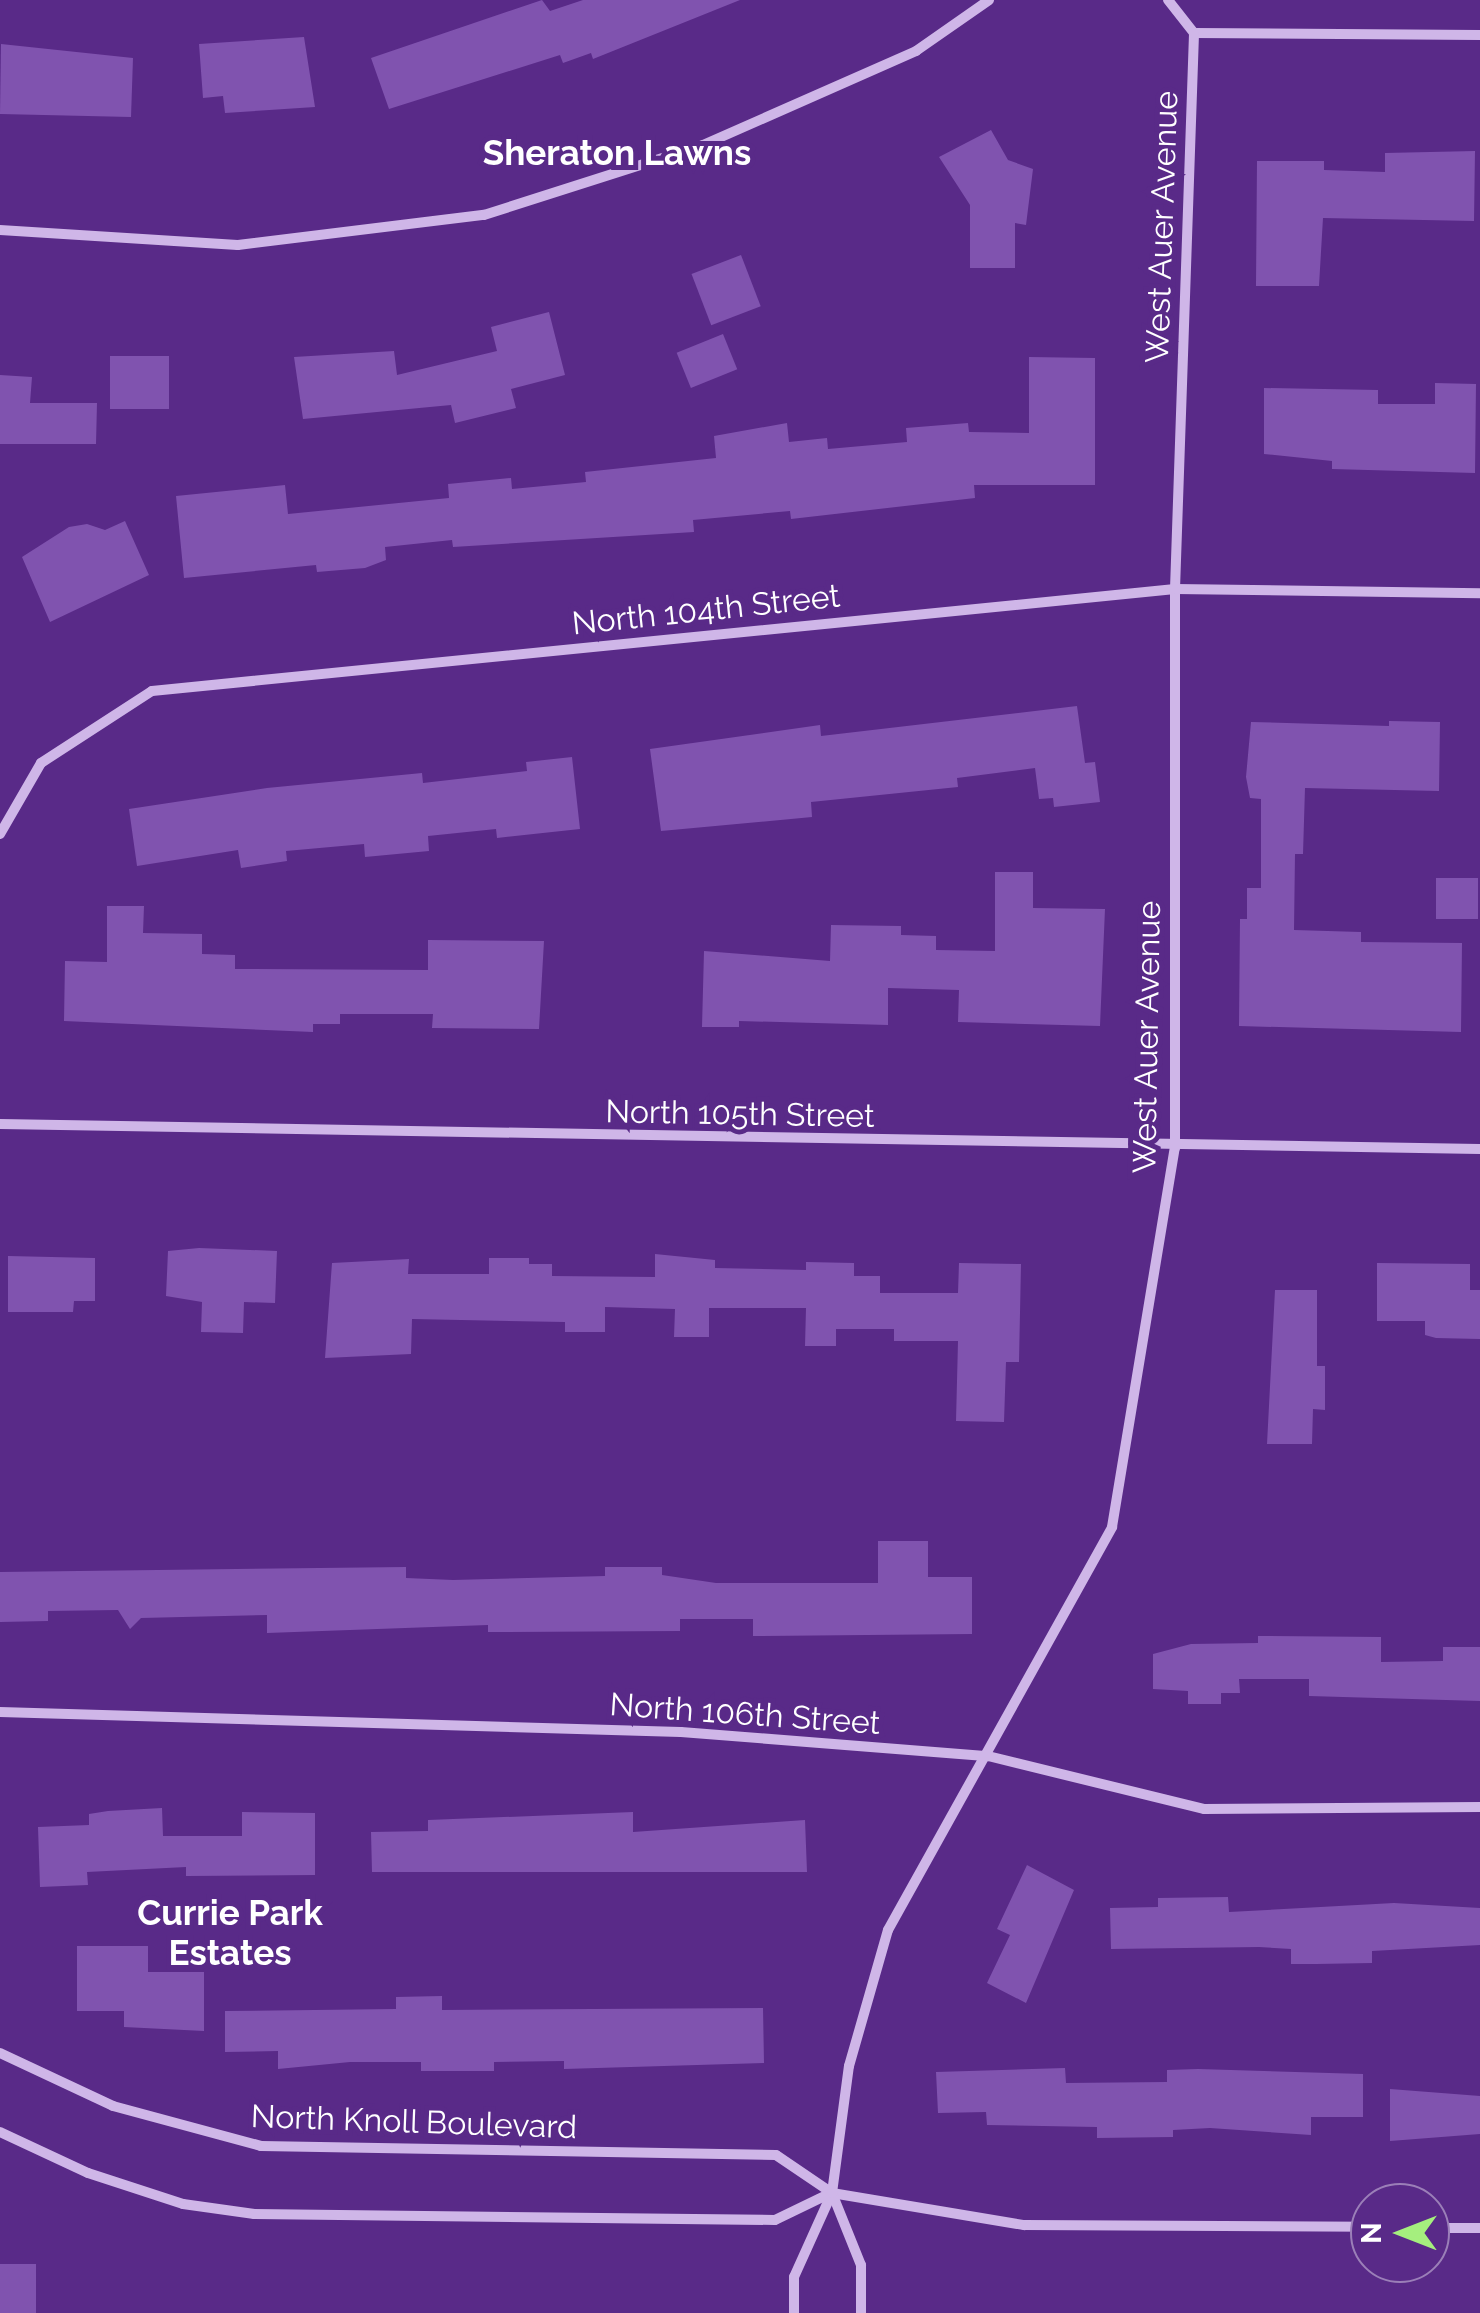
<!DOCTYPE html>
<html>
<head>
<meta charset="utf-8">
<style>
	body { margin:0 }
	#map { position:relative; width:1480px; height:2313px; overflow:hidden; background:#592a88; font-family:Raleway,sans-serif }
	div>[style] { position:absolute }
	.building>* { inset:0; background:#8053af; transform-origin:0 0 }
	.street>* { height:10px; margin:-5px; padding:0 5px; transform-origin:5px; border-radius:5px; background:#cfb6e8 }
	span { translate:-50% -50%; white-space:nowrap; text-align:center; line-height:1.15; -webkit-text-stroke:10px #592a88; paint-order:stroke }
	.street-label { font-size:32px; color:#fff }
	.neighbourhood-label { font-size:35px; color:#fff; font-weight:700 }
	.north { position:absolute; left:1350px; top:2183px; width:100px; height:100px; box-sizing:border-box; background:#592a88; border:2px solid #9b7fb8; border-radius:50%; rotate:270deg; font-size:28px; font-weight:700; line-height:40px; text-align:center; color:#fff }
	.north::after { content:''; display:block; margin:auto; width:35px; height:45px; background:#a5ef7e; clip-path:polygon(50% 0,100% 100%,50% 72%,0 100%) }
</style>
</head>
<body>
<div id="map">
	<div class="building">
		<i style="clip-path:polygon(542px 0,550px 11px,583px 0,740px 0,593px 59px,591px 53px,563px 63px,560px 55px,389px 109px,371px 58px)"></i>
		<i style="clip-path:polygon(304px 37px,315px 107px,225px 113px,223px 96px,203px 98px,199px 44px)"></i>
		<i style="clip-path:polygon(1px 44px,133px 58px,131px 117px,0 114px)"></i>
		<i style="clip-path:polygon(991px 130px,1008px 160px,1033px 169px,1026px 225px,1015px 223px,1015px 268px,970px 268px,970px 205px,939px 157px)"></i>
		<i style="clip-path:polygon(1475px 151px,1474px 221px,1323px 218px,1319px 286px,1256px 286px,1257px 161px,1324px 161px,1324px 170px,1385px 172px,1385px 153px)"></i>
		<i style="left:741px;top:255px;width:55px;height:53px;rotate:69deg"></i>
		<i style="clip-path:polygon(549px 312px,565px 375px,511px 389px,516px 408px,455px 423px,451px 405px,303px 419px,294px 357px,394px 351px,397px 375px,497px 351px,491px 327px)"></i>
		<i style="left:723px;top:334px;width:38px;height:50px;rotate:68deg"></i>
		<i style="left:110px;top:356px;width:59px;height:53px"></i>
		<i style="clip-path:polygon(1029px 357px,1095px 358px,1095px 485px,974px 485px,975px 498px,791px 519px,790px 511px,693px 520px,694px 532px,453px 547px,452px 540px,385px 547px,386px 560px,365px 568px,317px 572px,316px 565px,184px 578px,176px 496px,285px 485px,288px 514px,449px 498px,448px 484px,511px 478px,512px 489px,586px 482px,585px 472px,716px 458px,714px 436px,787px 423px,789px 442px,827px 438px,828px 449px,907px 442px,906px 428px,968px 423px,969px 432px,1029px 433px)"></i>
		<i style="clip-path:polygon(0 375px,32px 377px,30px 403px,97px 403px,96px 444px,0 444px)"></i>
		<i style="clip-path:polygon(1435px 383px,1476px 384px,1475px 473px,1332px 469px,1332px 461px,1264px 454px,1264px 388px,1378px 390px,1378px 404px,1435px 404px)"></i>
		<i style="clip-path:polygon(125px 521px,149px 575px,50px 622px,22px 557px,69px 527px,87px 524px,105px 530px)"></i>
		<i style="clip-path:polygon(1077px 706px,1085px 763px,1095px 762px,1100px 802px,1054px 807px,1053px 798px,1039px 799px,1035px 768px,957px 778px,958px 787px,811px 802px,812px 817px,661px 831px,650px 749px,820px 725px,821px 736px)"></i>
		<i style="clip-path:polygon(1389px 721px,1440px 722px,1439px 791px,1305px 788px,1303px 854px,1295px 854px,1294px 930px,1361px 932px,1361px 942px,1462px 943px,1461px 1032px,1239px 1026px,1240px 919px,1247px 919px,1247px 888px,1261px 888px,1261px 799px,1250px 798px,1246px 777px,1251px 722px,1389px 726px)"></i>
		<i style="clip-path:polygon(572px 757px,580px 829px,497px 838px,496px 829px,428px 836px,429px 851px,365px 857px,364px 844px,286px 851px,287px 861px,241px 868px,238px 850px,137px 866px,129px 809px,267px 788px,422px 773px,423px 783px,527px 771px,526px 762px)"></i>
		<i style="clip-path:polygon(995px 872px,1033px 872px,1033px 908px,1105px 909px,1100px 1026px,958px 1022px,959px 990px,888px 988px,888px 1025px,739px 1021px,739px 1027px,702px 1027px,704px 951px,830px 961px,831px 925px,901px 926px,901px 935px,936px 936px,936px 950px,995px 951px)"></i>
		<i style="left:1436px;top:878px;width:42px;height:41px"></i>
		<i style="clip-path:polygon(107px 906px,144px 906px,143px 933px,202px 934px,202px 954px,235px 955px,235px 969px,428px 970px,428px 940px,544px 941px,539px 1029px,432px 1028px,433px 1014px,340px 1014px,340px 1024px,313px 1024px,313px 1032px,64px 1021px,65px 961px,107px 962px)"></i>
		<i style="clip-path:polygon(199px 1248px,277px 1251px,275px 1303px,244px 1302px,243px 1333px,201px 1332px,202px 1302px,166px 1296px,168px 1251px)"></i>
		<i style="clip-path:polygon(655px 1254px,715px 1260px,715px 1268px,806px 1270px,806px 1262px,854px 1263px,854px 1276px,880px 1276px,880px 1293px,958px 1293px,959px 1263px,1021px 1264px,1019px 1362px,1006px 1362px,1004px 1422px,956px 1421px,958px 1341px,894px 1341px,894px 1329px,836px 1329px,836px 1346px,805px 1346px,806px 1308px,709px 1308px,709px 1337px,674px 1337px,675px 1309px,605px 1307px,605px 1332px,565px 1332px,565px 1322px,412px 1319px,411px 1354px,325px 1358px,332px 1263px,409px 1259px,408px 1274px,489px 1274px,489px 1258px,529px 1258px,529px 1264px,552px 1264px,552px 1276px,655px 1277px)"></i>
		<i style="clip-path:polygon(8px 1256px,95px 1258px,95px 1301px,74px 1301px,73px 1312px,8px 1312px)"></i>
		<i style="clip-path:polygon(1377px 1263px,1470px 1264px,1470px 1290px,1480px 1290px,1480px 1339px,1436px 1338px,1425px 1335px,1425px 1321px,1377px 1321px)"></i>
		<i style="clip-path:polygon(1275px 1290px,1317px 1290px,1317px 1366px,1325px 1366px,1325px 1410px,1313px 1409px,1312px 1444px,1267px 1444px)"></i>
		<i style="clip-path:polygon(878px 1541px,928px 1541px,928px 1577px,972px 1577px,972px 1634px,753px 1636px,753px 1619px,680px 1619px,680px 1631px,488px 1632px,488px 1625px,267px 1633px,267px 1615px,141px 1618px,130px 1629px,118px 1610px,48px 1611px,48px 1621px,0 1622px,0 1572px,406px 1567px,406px 1578px,453px 1580px,605px 1576px,605px 1567px,662px 1567px,662px 1575px,716px 1583px,878px 1583px)"></i>
		<i style="clip-path:polygon(1258px 1636px,1381px 1637px,1381px 1662px,1443px 1661px,1443px 1647px,1480px 1647px,1480px 1701px,1309px 1696px,1309px 1679px,1239px 1679px,1240px 1693px,1221px 1693px,1221px 1704px,1188px 1704px,1188px 1691px,1153px 1689px,1153px 1654px,1191px 1644px,1258px 1643px)"></i>
		<i style="clip-path:polygon(162px 1808px,163px 1836px,242px 1836px,242px 1812px,315px 1813px,315px 1875px,186px 1876px,186px 1867px,87px 1872px,88px 1885px,40px 1887px,38px 1827px,89px 1825px,89px 1814px,108px 1811px)"></i>
		<i style="clip-path:polygon(633px 1812px,633px 1832px,805px 1820px,807px 1872px,372px 1872px,371px 1832px,428px 1831px,428px 1820px)"></i>
		<i style="clip-path:polygon(1027px 1865px,1074px 1890px,1026px 2003px,987px 1983px,1010px 1935px,997px 1929px)"></i>
		<i style="clip-path:polygon(1228px 1897px,1229px 1912px,1394px 1903px,1480px 1908px,1480px 1945px,1372px 1951px,1372px 1963px,1316px 1964px,1291px 1964px,1291px 1949px,1259px 1947px,1111px 1949px,1110px 1908px,1158px 1907px,1158px 1898px)"></i>
		<i style="clip-path:polygon(77px 1946px,148px 1946px,148px 1972px,204px 1972px,204px 2031px,124px 2027px,124px 2011px,77px 2011px)"></i>
		<i style="clip-path:polygon(442px 1996px,442px 2010px,763px 2008px,764px 2063px,564px 2069px,564px 2061px,494px 2062px,494px 2071px,421px 2071px,421px 2062px,350px 2062px,278px 2069px,278px 2051px,225px 2052px,225px 2011px,396px 2009px,396px 1997px)"></i>
		<i style="clip-path:polygon(1065px 2068px,1066px 2083px,1167px 2082px,1167px 2070px,1198px 2069px,1363px 2074px,1363px 2117px,1311px 2117px,1311px 2135px,1210px 2128px,1173px 2130px,1173px 2137px,1097px 2138px,1097px 2127px,987px 2125px,986px 2112px,938px 2113px,936px 2072px)"></i>
		<i style="clip-path:polygon(1390px 2089px,1480px 2096px,1480px 2134px,1390px 2141px)"></i>
		<i style="left:0;top:2264px;width:36px;height:49px"></i>
	</div>
	<div class="street">
		<i style="left:1194px;top:33px;width:286px;rotate:0.4deg"></i>
		<i style="left:0;top:230px;width:238px;rotate:3.6deg"></i>
		<i style="left:238px;top:245px;width:248px;rotate:-7deg"></i>
		<i style="left:484px;top:215px;width:230px;rotate:-17.7deg"></i>
		<i style="left:703px;top:145px;width:233px;rotate:-23.8deg"></i>
		<i style="left:916px;top:51px;width:89px;rotate:-34.9deg"></i>
		<i style="left:0;top:834px;width:82px;rotate:-60deg"></i>
		<i style="left:41px;top:763px;width:132px;rotate:-33deg"></i>
		<i style="left:152px;top:691px;width:1028px;rotate:-5.69deg"></i>
		<i style="left:1175px;top:589px;width:305px;rotate:0.8deg"></i>
		<i style="left:0;top:1124px;width:1480px;rotate:0.97deg"></i>
		<i style="left:0;top:1712px;width:681px;rotate:1.68deg"></i>
		<i style="left:681px;top:1732px;width:308px;rotate:4.5deg"></i>
		<i style="left:988px;top:1756px;width:222px;rotate:13.8deg"></i>
		<i style="left:1204px;top:1809px;width:276px;rotate:-0.4deg"></i>
		<i style="left:0;top:2053px;width:125px;rotate:25.1deg"></i>
		<i style="left:113px;top:2106px;width:153px;rotate:15.1deg"></i>
		<i style="left:261px;top:2146px;width:515px;rotate:1deg"></i>
		<i style="left:776px;top:2155px;width:68px;rotate:34.2deg"></i>
		<i style="left:832px;top:2193px;width:195px;rotate:9.5deg"></i>
		<i style="left:1024px;top:2225px;width:346px;rotate:0.3deg"></i>
		<i style="left:0;top:2132px;width:97px;rotate:25deg"></i>
		<i style="left:88px;top:2173px;width:100px;rotate:18.1deg"></i>
		<i style="left:183px;top:2204px;width:72px;rotate:8deg"></i>
		<i style="left:254px;top:2214px;width:521px;rotate:0.66deg"></i>
		<i style="left:775px;top:2220px;width:62px;rotate:-25.7deg"></i>
		<i style="left:832px;top:2193px;width:78px;rotate:68.1deg"></i>
		<i style="left:861px;top:2265px;width:48px;rotate:90deg"></i>
		<i style="left:1430px;top:2228px;width:50px"></i>
		<i style="left:794px;top:2313px;width:36px;rotate:-90deg"></i>
		<i style="left:794px;top:2277px;width:92px;rotate:-65.7deg"></i>
		<i style="left:832px;top:2193px;width:128px;rotate:-82.4deg"></i>
		<i style="left:849px;top:2066px;width:141px;rotate:-74deg"></i>
		<i style="left:888px;top:1930px;width:461px;rotate:-60.9deg"></i>
		<i style="left:1112px;top:1527px;width:384px;rotate:-80.6deg"></i>
		<i style="left:1175px;top:1148px;width:559px;rotate:-90deg"></i>
		<i style="left:1175px;top:589px;width:556px;rotate:-88.04deg"></i>
		<i style="left:1194px;top:33px;width:42px;rotate:-128.2deg"></i>
	</div>
	<div class="street-label">
		<span style="left:1162px;top:227px;rotate:-88deg">West Auer Avenue</span>
		<span style="left:706px;top:610px;rotate:-6deg">North 104th Street</span>
		<span style="left:1147px;top:1037px;rotate:-89deg">West Auer Avenue</span>
		<span style="left:740px;top:1114px;rotate:1deg">North 105th Street</span>
		<span style="left:745px;top:1714px;rotate:4deg">North 106th Street</span>
		<span style="left:414px;top:2122px;rotate:2deg">North Knoll Boulevard</span>
	</div>
	<div class="neighbourhood-label">
		<span style="left:617px;top:153px">Sheraton Lawns</span>
		<span style="left:230px;top:1933px">Currie Park<br>Estates</span>
	</div>
	<div class="north">N</div>
</div>
</body>
</html>
